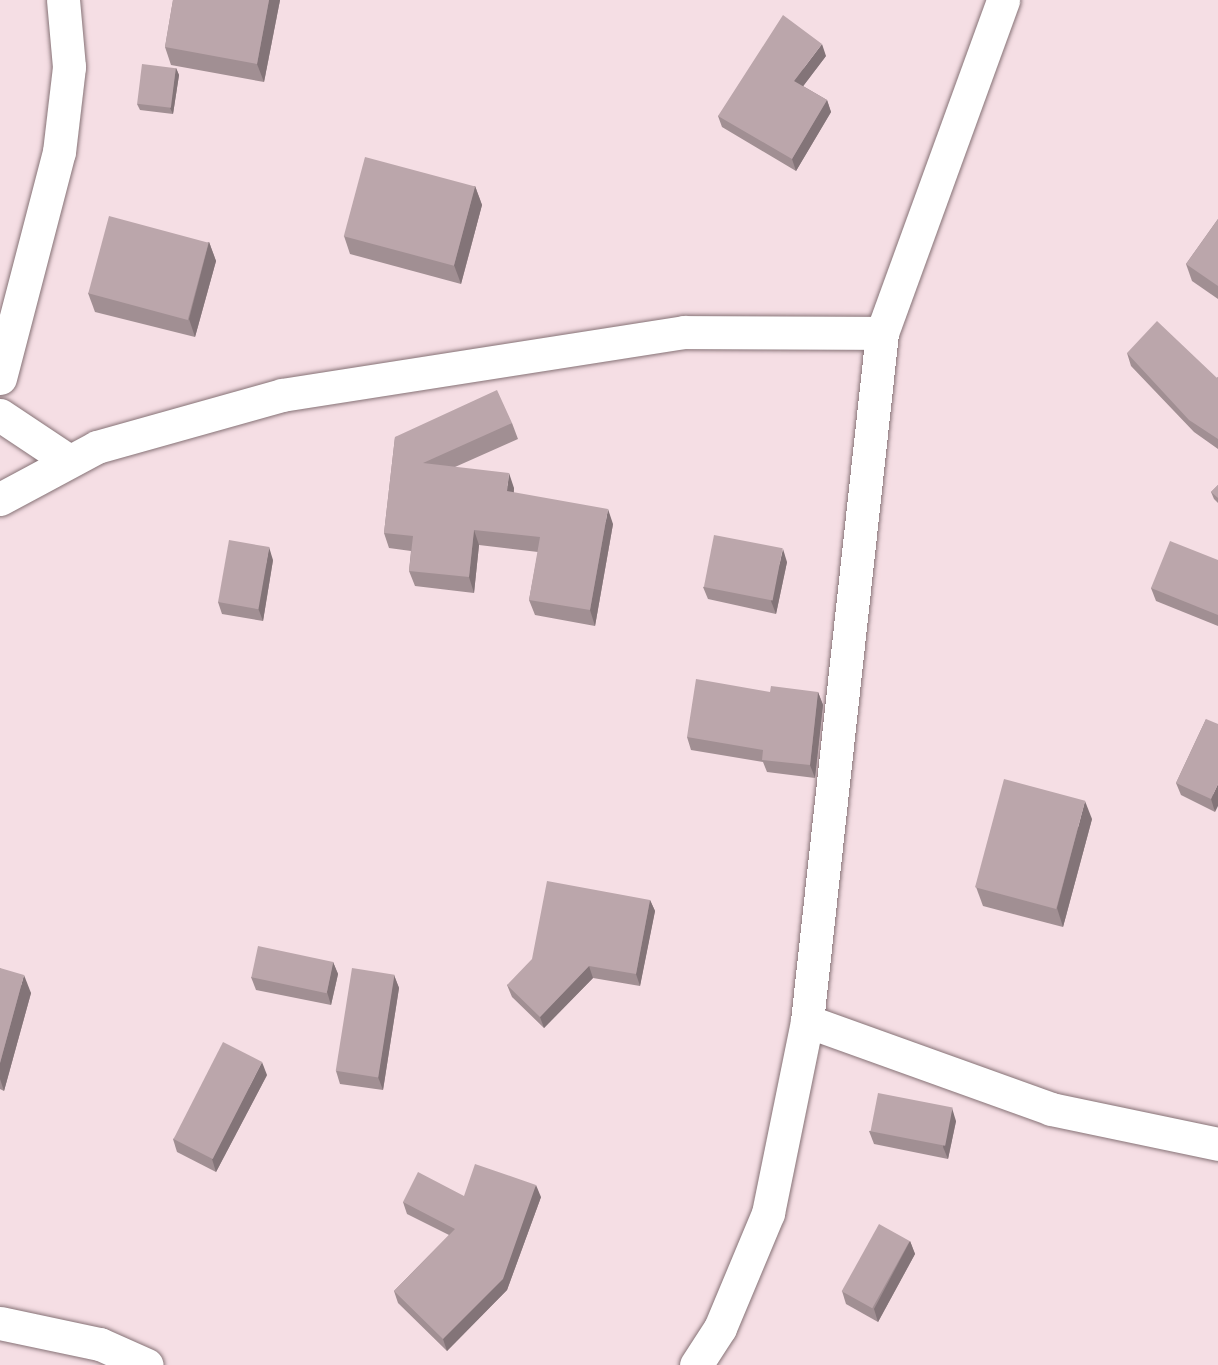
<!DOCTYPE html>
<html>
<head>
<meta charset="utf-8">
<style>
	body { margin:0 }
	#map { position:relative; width:1218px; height:1365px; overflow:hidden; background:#f5dee4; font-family:"IBM Plex Serif",serif }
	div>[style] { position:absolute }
	.roads { filter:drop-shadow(0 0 2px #867276) drop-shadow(0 0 2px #867276) }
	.minor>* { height:33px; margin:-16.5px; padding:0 16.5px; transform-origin:16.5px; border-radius:16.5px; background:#fff }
	.wall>* { inset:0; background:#a18f93 }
	.shaded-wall>* { inset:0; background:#837478 }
	.building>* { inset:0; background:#bba6ab; transform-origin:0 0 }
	span { translate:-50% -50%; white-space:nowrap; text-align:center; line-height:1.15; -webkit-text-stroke:6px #fceef1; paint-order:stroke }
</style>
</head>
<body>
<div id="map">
	<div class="roads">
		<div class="minor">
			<i style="left:0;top:378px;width:234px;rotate:-75.4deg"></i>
			<i style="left:59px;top:152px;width:86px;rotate:-83.3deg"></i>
			<i style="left:69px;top:67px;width:67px;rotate:-95.1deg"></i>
			<i style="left:0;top:415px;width:83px;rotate:33.7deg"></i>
			<i style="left:0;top:499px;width:110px;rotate:-28.2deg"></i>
			<i style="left:97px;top:447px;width:192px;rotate:-15.7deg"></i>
			<i style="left:282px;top:395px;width:407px;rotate:-8.9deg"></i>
			<i style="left:684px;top:332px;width:198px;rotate:0.3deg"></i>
			<i style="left:807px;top:1021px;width:259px;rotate:19.8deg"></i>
			<i style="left:1051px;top:1109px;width:171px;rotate:11.8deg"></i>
			<i style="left:0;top:1323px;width:102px;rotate:11.9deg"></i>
			<i style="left:100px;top:1344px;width:51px;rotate:24.1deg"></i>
			<i style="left:696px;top:1365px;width:44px;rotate:-57deg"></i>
			<i style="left:720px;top:1328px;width:125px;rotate:-67.3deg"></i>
			<i style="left:768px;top:1213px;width:196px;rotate:-78.5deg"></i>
			<i style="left:807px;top:1021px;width:692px;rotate:-83.78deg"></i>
			<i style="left:882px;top:333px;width:354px;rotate:-70deg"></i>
		</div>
	</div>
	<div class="wall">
		<i style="clip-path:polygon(173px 0,280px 0,264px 82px,171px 65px,165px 47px)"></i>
		<i style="clip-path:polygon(826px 56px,803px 86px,827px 100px,831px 112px,796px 171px,722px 127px,718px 116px)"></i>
		<i style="clip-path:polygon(176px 68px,179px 75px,173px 114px,140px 110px,137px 104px)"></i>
		<i style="clip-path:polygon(475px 186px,482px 205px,461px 284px,350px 254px,344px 236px)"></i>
		<i style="clip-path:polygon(1218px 219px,1218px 299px,1192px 281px,1186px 264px)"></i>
		<i style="clip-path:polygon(209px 242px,216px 261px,195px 337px,95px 312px,88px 293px)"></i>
		<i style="clip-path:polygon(1127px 353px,1217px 378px,1218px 377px,1218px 449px,1194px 432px,1131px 366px)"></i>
		<i style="clip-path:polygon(512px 423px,518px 439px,455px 467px,514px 488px,514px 493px,613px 524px,595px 626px,535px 615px,529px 600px,538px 552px,479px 545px,474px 593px,415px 586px,409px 571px,411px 551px,389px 548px,384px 533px,395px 437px)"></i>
		<i style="clip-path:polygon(1218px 485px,1218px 503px,1214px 499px,1211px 492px)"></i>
		<i style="clip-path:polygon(273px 560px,263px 621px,222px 614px,218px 602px)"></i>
		<i style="clip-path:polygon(1218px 560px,1218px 626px,1156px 601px,1151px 588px)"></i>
		<i style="clip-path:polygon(787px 562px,776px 614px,708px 599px,703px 587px)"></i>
		<i style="clip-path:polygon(818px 692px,823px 705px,815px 778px,767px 772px,763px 762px,691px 750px,687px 737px)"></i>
		<i style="clip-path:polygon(1206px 719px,1215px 812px,1181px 795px,1176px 783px)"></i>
		<i style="clip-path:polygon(1092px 819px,1063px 927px,983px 906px,976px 887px)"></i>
		<i style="clip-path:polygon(650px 900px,655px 911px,640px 986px,593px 978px,544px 1028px,512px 997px,507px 985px)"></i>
		<i style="clip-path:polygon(333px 962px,338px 974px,331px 1005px,256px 990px,251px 977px)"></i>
		<i style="clip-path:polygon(0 968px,31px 993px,4px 1091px,0 1089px)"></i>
		<i style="clip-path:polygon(394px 975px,399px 988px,383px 1090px,340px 1084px,336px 1071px)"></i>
		<i style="clip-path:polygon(267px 1075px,216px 1172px,177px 1152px,173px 1139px)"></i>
		<i style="clip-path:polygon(956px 1121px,948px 1159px,874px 1144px,869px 1131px)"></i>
		<i style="clip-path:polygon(464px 1196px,541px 1197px,507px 1290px,447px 1351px,398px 1303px,394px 1291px,449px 1235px,407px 1214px,403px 1202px)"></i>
		<i style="clip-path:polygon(910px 1241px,915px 1254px,878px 1322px,846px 1304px,842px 1291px)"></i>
	</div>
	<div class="shaded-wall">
		<i style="clip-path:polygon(269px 0,280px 0,264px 82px,257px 64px)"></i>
		<i style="clip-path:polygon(822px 44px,826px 56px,798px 93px,794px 81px)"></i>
		<i style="clip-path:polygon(176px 68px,179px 75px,173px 114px,170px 108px)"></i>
		<i style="clip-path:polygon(827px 100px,831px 112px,796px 171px,792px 159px)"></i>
		<i style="clip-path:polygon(475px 186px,482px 205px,461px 284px,454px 265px)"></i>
		<i style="clip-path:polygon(209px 242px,216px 261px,195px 337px,189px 319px)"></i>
		<i style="clip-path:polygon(509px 473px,514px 488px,512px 507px,507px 491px)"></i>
		<i style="clip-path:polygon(608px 509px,613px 524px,595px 626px,590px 610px)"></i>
		<i style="clip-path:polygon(474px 530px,479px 545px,474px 593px,469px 577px)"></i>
		<i style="clip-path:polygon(269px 547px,273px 560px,263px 621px,258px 608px)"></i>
		<i style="clip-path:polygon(783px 549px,787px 562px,776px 614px,771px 601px)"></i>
		<i style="clip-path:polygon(818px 692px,823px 705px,815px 778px,810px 765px)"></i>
		<i style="clip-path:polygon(1218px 784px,1218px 806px,1215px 812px,1211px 799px)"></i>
		<i style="clip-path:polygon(1085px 801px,1092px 819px,1063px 927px,1057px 908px)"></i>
		<i style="clip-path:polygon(650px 900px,655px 911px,640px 986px,636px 974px)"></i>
		<i style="clip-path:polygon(333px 962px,338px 974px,331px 1005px,327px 992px)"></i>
		<i style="clip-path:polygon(589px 966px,593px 978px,544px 1028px,540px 1017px)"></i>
		<i style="clip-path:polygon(24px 975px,31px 993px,4px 1091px,0 1079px,0 1063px)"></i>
		<i style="clip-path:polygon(394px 975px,399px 988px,383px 1090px,378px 1077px)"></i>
		<i style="clip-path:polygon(262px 1062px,267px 1075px,216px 1172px,212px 1159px)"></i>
		<i style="clip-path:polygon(952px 1108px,956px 1121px,948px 1159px,943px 1147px)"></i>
		<i style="clip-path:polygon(536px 1185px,541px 1197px,507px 1290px,447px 1351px,443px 1339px)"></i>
		<i style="clip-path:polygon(910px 1241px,915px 1254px,878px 1322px,874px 1309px)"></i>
	</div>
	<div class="building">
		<i style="clip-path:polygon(173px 0,269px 0,257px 64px,165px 47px)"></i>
		<i style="clip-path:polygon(783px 15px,822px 44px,794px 81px,827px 100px,792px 159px,718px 116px)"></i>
		<i style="left:142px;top:64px;width:34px;height:40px;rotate:7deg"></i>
		<i style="left:365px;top:157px;width:114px;height:82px;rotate:15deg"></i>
		<i style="left:109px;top:216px;width:103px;height:80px;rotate:15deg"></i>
		<i style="clip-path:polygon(1218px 219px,1218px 286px,1186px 264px)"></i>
		<i style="clip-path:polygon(1157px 321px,1217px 378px,1218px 377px,1218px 439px,1189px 420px,1127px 353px)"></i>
		<i style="clip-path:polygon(497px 390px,512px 423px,423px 463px,509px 473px,507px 491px,608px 509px,590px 610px,529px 600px,540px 537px,474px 530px,469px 577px,409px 571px,413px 536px,384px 533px,395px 437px)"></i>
		<i style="clip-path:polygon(1218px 485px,1218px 498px,1211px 492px)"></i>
		<i style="left:714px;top:535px;width:70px;height:53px;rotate:11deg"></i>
		<i style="left:229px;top:540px;width:41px;height:63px;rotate:10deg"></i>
		<i style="clip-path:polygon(1170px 541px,1218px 560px,1218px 615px,1151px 588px)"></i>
		<i style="clip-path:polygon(696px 679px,770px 692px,771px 686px,818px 692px,810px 765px,762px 760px,763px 750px,687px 737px)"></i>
		<i style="clip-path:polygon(1206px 719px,1218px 724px,1218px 784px,1211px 799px,1176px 783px)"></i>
		<i style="left:1004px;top:779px;width:84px;height:112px;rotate:15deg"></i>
		<i style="clip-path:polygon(547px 881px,650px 900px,636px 974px,589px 966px,540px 1017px,507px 985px,532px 959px)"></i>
		<i style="left:258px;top:946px;width:77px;height:32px;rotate:12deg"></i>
		<i style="clip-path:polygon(0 968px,24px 975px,0 1063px)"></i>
		<i style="left:352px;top:968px;width:43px;height:104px;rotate:9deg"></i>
		<i style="left:223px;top:1042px;width:44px;height:109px;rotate:27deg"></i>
		<i style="left:878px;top:1093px;width:76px;height:39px;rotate:11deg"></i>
		<i style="clip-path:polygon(475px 1164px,536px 1185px,503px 1279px,443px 1339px,394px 1291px,455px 1229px,403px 1202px,418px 1172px,464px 1196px)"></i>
		<i style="left:879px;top:1224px;width:35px;height:77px;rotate:29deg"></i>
	</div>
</div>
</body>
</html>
